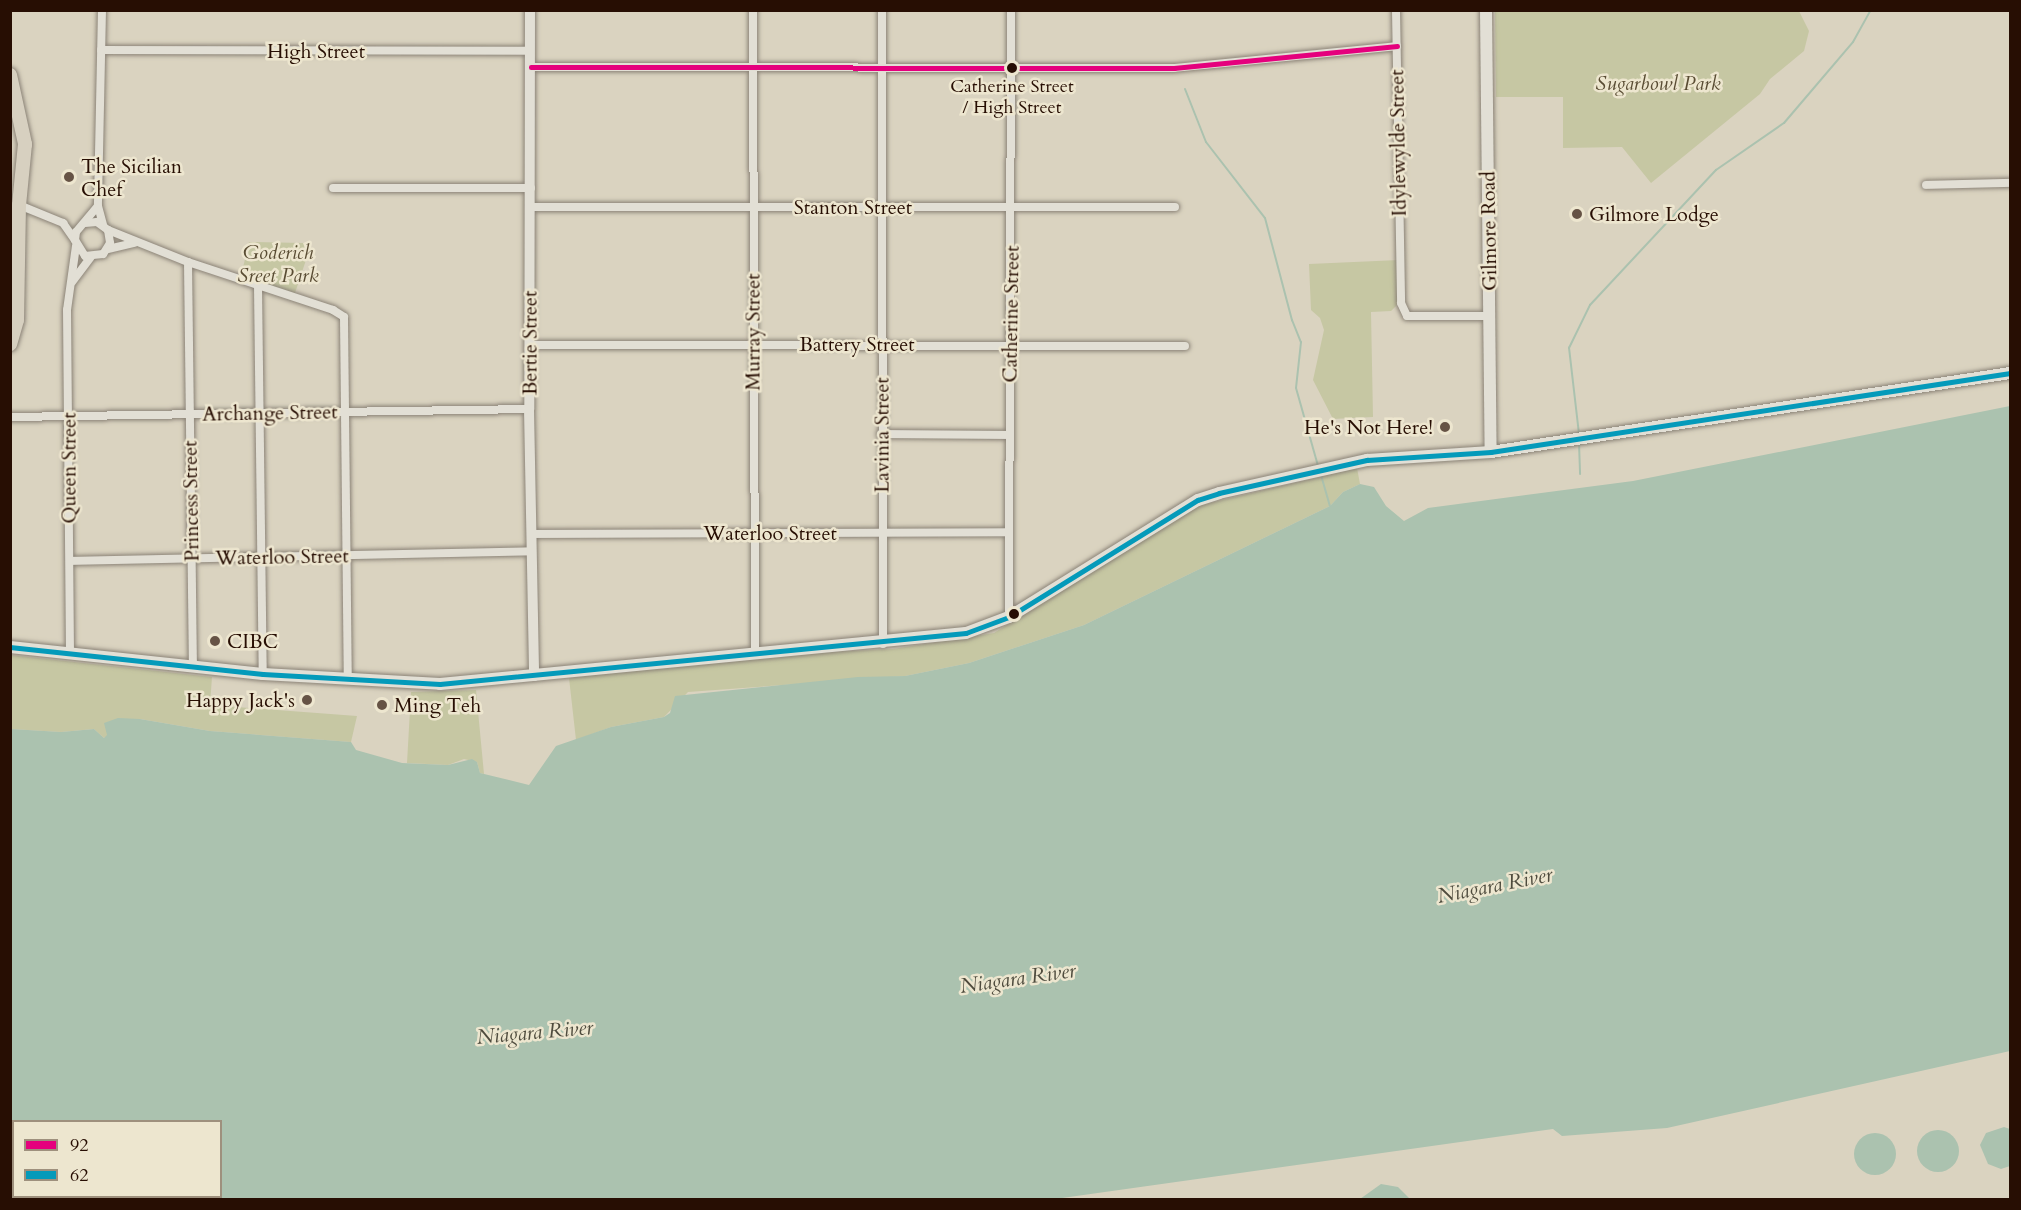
<!DOCTYPE html>
<html>
<head>
<meta charset="utf-8">
<style>
	body { margin:0 }
	#map { position:relative; width:2021px; height:1210px; overflow:hidden; background:#dad3c0; font-family:Cardo,serif }
	div>[style] { position:absolute }
	.green>* { inset:0; background:#c6c7a3 }
	.water>* { inset:0; background:#abc2af }
	.round { border-radius:50% }
	.stream>* { height:2px; margin:-1px; padding:0 1px; transform-origin:1px; border-radius:1px; background:#abc2af }
	.roads { filter:drop-shadow(0 0 2px #8b8377) drop-shadow(0 0 2px #8b8377) }
	.minor>* { height:8px; margin:-4px; padding:0 4px; transform-origin:4px; border-radius:4px; background:#e2dfd5 }
	.tertiary>* { height:10px; margin:-5px; padding:0 5px; transform-origin:5px; border-radius:5px; background:#e2dfd5 }
	.secondary>* { height:12px; margin:-6px; padding:0 6px; transform-origin:6px; border-radius:6px; background:#e2dfd5 }
	.trunk>* { height:14px; margin:-7px; padding:0 7px; transform-origin:7px; border-radius:7px; background:#d7d0c0 }
	.bus-1>* { height:4.5px; margin:-2.25px; padding:0 2.25px; transform-origin:2.25px; border-radius:2.25px; background:#e5007d }
	.bus-2>* { height:4.5px; margin:-2.25px; padding:0 2.25px; transform-origin:2.25px; border-radius:2.25px; background:#049aba }
	.dots>* { width:16px; height:16px; translate:-50% -50%; box-sizing:border-box; border:3px solid #ede6cf; border-radius:50% }
	span { translate:-50% -50%; white-space:nowrap; text-align:center; line-height:1.15; -webkit-text-stroke:5px #ede6cf; paint-order:stroke }
	.bus-label { font-size:18px; color:#270e03 }
	.street-label { font-size:20px; color:#270e03 }
	.park-label { font-size:20px; color:#594c33; font-style:italic }
	.poi-label { font-size:20px; color:#270e03 }
	.left { translate:0 -50%; text-align:left }
	.right { translate:-100% -50%; text-align:right }
	.water-label { font-size:21px; color:#4e4b3d; font-style:italic }
	.frame { position:absolute; inset:0; border:12px solid #270e03; pointer-events:none }
	.legend { position:absolute; left:12px; top:1120px; width:210px; height:78px; box-sizing:border-box; background:#ede6cf; border:2px solid #9e907d; margin:0; padding:8px 10px; list-style:none; font-size:18px; color:#270e03 }
	.legend li { display:flex; align-items:center; gap:12px; height:30px }
	.legend b { width:30px; border:2px solid #9e907d }
</style>
</head>
<body>
<div id="map">
	<div class="green">
		<i style="clip-path:polygon(1495px 11px,1799px 11px,1809px 31px,1804px 51px,1770px 79px,1760px 94px,1651px 183px,1622px 147px,1563px 148px,1563px 97px,1496px 97px)"></i>
		<i style="clip-path:polygon(249px 242px,304px 243px,306px 260px,295px 293px,241px 276px)"></i>
		<i style="clip-path:polygon(1399px 260px,1401px 301px,1391px 311px,1371px 312px,1373px 417px,1333px 419px,1313px 380px,1324px 330px,1320px 318px,1311px 310px,1309px 264px)"></i>
		<i style="clip-path:polygon(1357px 468px,1360px 484px,1343px 492px,1330px 506px,1084px 625px,969px 663px,905px 676px,688px 692px,664px 717px,611px 727px,576px 740px,569px 678px,764px 655px,893px 649px,994px 633px,1197px 506px)"></i>
		<i style="clip-path:polygon(10px 655px,212px 677px,210px 705px,357px 716px,351px 742px,210px 731px,140px 719px,104px 738px,94px 729px,61px 732px,11px 729px)"></i>
		<i style="clip-path:polygon(476px 690px,484px 774px,480px 773px,477px 762px,464px 759px,448px 765px,407px 763px,411px 692px)"></i>
	</div>
	<div class="water">
		<i style="clip-path:polygon(evenodd,2010px 406px,2010px 1051px,1667px 1128px,1562px 1136px,1553px 1129px,1055px 1199px,11px 1199px,11px 729px,61px 732px,94px 729px,104px 738px,107px 735px,104px 723px,118px 718px,140px 719px,210px 731px,351px 742px,356px 750px,402px 763px,448px 765px,472px 759px,477px 762px,480px 773px,529px 785px,556px 746px,611px 727px,664px 717px,670px 713px,675px 696px,858px 677px,905px 676px,969px 663px,1084px 625px,1330px 506px,1343px 492px,1360px 484px,1374px 487px,1386px 506px,1404px 521px,1428px 508px,1633px 481px,2010px 406px,14px 1122px,220px 1122px,220px 1196px,14px 1196px,14px 1122px)"></i>
		<i style="clip-path:polygon(2004px 1127px,2010px 1129px,2010px 1166px,2001px 1169px,1988px 1164px,1980px 1145px,1986px 1133px)"></i>
		<i class="round" style="left:1917px;top:1130px;width:42px;height:42px"></i>
		<i class="round" style="left:1854px;top:1133px;width:42px;height:42px"></i>
		<i style="clip-path:polygon(1381px 1184px,1398px 1187px,1410px 1199px,1360px 1199px)"></i>
	</div>
	<div class="stream">
		<i style="left:1185px;top:89px;width:57px;rotate:68.4deg"></i>
		<i style="left:1206px;top:142px;width:96px;rotate:52.2deg"></i>
		<i style="left:1265px;top:218px;width:106px;rotate:75.2deg"></i>
		<i style="left:1292px;top:320px;width:24px;rotate:68deg"></i>
		<i style="left:1301px;top:342px;width:46px;rotate:96.2deg"></i>
		<i style="left:1296px;top:388px;width:81px;rotate:74.2deg"></i>
		<i style="left:1579px;top:434px;width:87px;rotate:-96.6deg"></i>
		<i style="left:1569px;top:348px;width:48px;rotate:-64deg"></i>
		<i style="left:1590px;top:305px;width:185px;rotate:-47deg"></i>
		<i style="left:1716px;top:170px;width:83px;rotate:-34.7deg"></i>
		<i style="left:1784px;top:123px;width:106px;rotate:-49.6deg"></i>
		<i style="left:1853px;top:42px;width:37px;rotate:-61deg"></i>
		<i style="left:1579px;top:443px;width:31px;rotate:88deg"></i>
		<i style="left:1321px;top:475px;width:32px;rotate:74deg"></i>
	</div>
	<div class="roads">
		<div class="minor">
			<i style="left:102px;top:10px;width:196px;rotate:91.2deg"></i>
			<i style="left:98px;top:206px;width:20px;rotate:75deg"></i>
			<i style="left:753px;top:10px;width:643px;rotate:89.82deg"></i>
			<i style="left:882px;top:10px;width:634px;rotate:89.91deg"></i>
			<i style="left:1396px;top:10px;width:293px;rotate:89deg"></i>
			<i style="left:1401px;top:303px;width:14px;rotate:65deg"></i>
			<i style="left:1407px;top:316px;width:84px"></i>
			<i style="left:101px;top:50px;width:429px;rotate:0.1deg"></i>
			<i style="left:531px;top:67px;width:643px;rotate:0.09deg"></i>
			<i style="left:1174px;top:68px;width:224px;rotate:-5.6deg"></i>
			<i style="left:1926px;top:185px;width:84px;rotate:-1.4deg"></i>
			<i style="left:333px;top:188px;width:198px"></i>
			<i style="left:19px;top:205px;width:48px;rotate:22.2deg"></i>
			<i style="left:63px;top:223px;width:21px;rotate:55deg"></i>
			<i style="left:531px;top:207px;width:644px"></i>
			<i style="left:85px;top:223px;width:12px;rotate:-5deg"></i>
			<i style="left:97px;top:222px;width:14px;rotate:36deg"></i>
			<i style="left:108px;top:230px;width:13px;rotate:81deg"></i>
			<i style="left:110px;top:243px;width:13px;rotate:122deg"></i>
			<i style="left:103px;top:254px;width:18px;rotate:174deg"></i>
			<i style="left:85px;top:256px;width:19px;rotate:-122deg"></i>
			<i style="left:75px;top:240px;width:8px;rotate:-83deg"></i>
			<i style="left:76px;top:232px;width:34px;rotate:-50deg"></i>
			<i style="left:108px;top:230px;width:86px;rotate:21.8deg"></i>
			<i style="left:188px;top:262px;width:153px;rotate:18.3deg"></i>
			<i style="left:333px;top:310px;width:13px;rotate:32deg"></i>
			<i style="left:344px;top:317px;width:363px;rotate:89.4deg"></i>
			<i style="left:108px;top:249px;width:27px;rotate:-13deg"></i>
			<i style="left:188px;top:262px;width:406px;rotate:89.3deg"></i>
			<i style="left:72px;top:282px;width:31px;rotate:-53deg"></i>
			<i style="left:258px;top:286px;width:388px;rotate:89.3deg"></i>
			<i style="left:530px;top:345px;width:655px;rotate:0.09deg"></i>
			<i style="left:10px;top:417px;width:519px;rotate:-0.88deg"></i>
			<i style="left:881px;top:434px;width:128px;rotate:0.4deg"></i>
			<i style="left:531px;top:534px;width:478px;rotate:-0.2deg"></i>
			<i style="left:70px;top:561px;width:461px;rotate:-1.2deg"></i>
			<i style="left:1009px;top:617px;width:607px;rotate:-89.81deg"></i>
			<i style="left:70px;top:653px;width:343px;rotate:-90.5deg"></i>
			<i style="left:67px;top:310px;width:65px;rotate:-82deg"></i>
		</div>
		<div class="tertiary">
			<i style="left:530px;top:10px;width:399px;rotate:90.1deg"></i>
			<i style="left:529px;top:409px;width:267px;rotate:88.9deg"></i>
		</div>
		<div class="secondary">
			<i style="left:1486px;top:10px;width:442px;rotate:89.4deg"></i>
			<i style="left:10px;top:647px;width:254px;rotate:6.1deg"></i>
			<i style="left:263px;top:674px;width:177px;rotate:3.2deg"></i>
			<i style="left:440px;top:684px;width:528px;rotate:-5.54deg"></i>
			<i style="left:966px;top:633px;width:46px;rotate:-20.4deg"></i>
			<i style="left:1009px;top:617px;width:222px;rotate:-31.8deg"></i>
			<i style="left:1198px;top:500px;width:22px;rotate:-18deg"></i>
			<i style="left:1219px;top:493px;width:152px;rotate:-12.6deg"></i>
			<i style="left:1367px;top:460px;width:124px;rotate:-3.7deg"></i>
			<i style="left:1491px;top:452px;width:525px;rotate:-8.65deg"></i>
		</div>
		<div class="trunk">
			<i style="left:10px;top:75px;width:71px;rotate:77.7deg"></i>
			<i style="left:25px;top:144px;width:61px;rotate:95.6deg"></i>
			<i style="left:19px;top:205px;width:115px;rotate:91deg"></i>
			<i style="left:17px;top:320px;width:25px;rotate:106deg"></i>
		</div>
	</div>
	<div class="bus-1">
		<i style="left:531px;top:67px;width:643px;rotate:0.09deg"></i>
		<i style="left:1174px;top:68px;width:224px;rotate:-5.6deg"></i>
	</div>
	<div class="bus-2">
		<i style="left:10px;top:647px;width:254px;rotate:6.1deg"></i>
		<i style="left:263px;top:674px;width:177px;rotate:3.2deg"></i>
		<i style="left:440px;top:684px;width:528px;rotate:-5.54deg"></i>
		<i style="left:966px;top:633px;width:46px;rotate:-20.4deg"></i>
		<i style="left:1009px;top:617px;width:222px;rotate:-31.8deg"></i>
		<i style="left:1198px;top:500px;width:22px;rotate:-18deg"></i>
		<i style="left:1219px;top:493px;width:152px;rotate:-12.6deg"></i>
		<i style="left:1367px;top:460px;width:124px;rotate:-3.7deg"></i>
		<i style="left:1491px;top:452px;width:525px;rotate:-8.65deg"></i>
	</div>
	<div class="dots">
		<i style="left:1012px;top:68px;background:#270e03"></i>
		<i style="left:69px;top:177px;background:#665345"></i>
		<i style="left:1577px;top:214px;background:#665345"></i>
		<i style="left:1445px;top:427px;background:#665345"></i>
		<i style="left:1014px;top:614px;background:#270e03"></i>
		<i style="left:215px;top:641px;background:#665345"></i>
		<i style="left:307px;top:700px;background:#665345"></i>
		<i style="left:382px;top:705px;background:#665345"></i>
	</div>
	<div class="bus-label">
		<span style="left:1012px;top:98px">Catherine Street<br>/ High Street</span>
	</div>
	<div class="street-label">
		<span style="left:316px;top:51px">High Street</span>
		<span style="left:1398px;top:143px;rotate:-91deg">Idylewylde Street</span>
		<span style="left:853px;top:207px">Stanton Street</span>
		<span style="left:1489px;top:231px;rotate:-91deg">Gilmore Road</span>
		<span style="left:1011px;top:314px;rotate:-89deg">Catherine Street</span>
		<span style="left:753px;top:332px;rotate:-90deg">Murray Street</span>
		<span style="left:530px;top:343px;rotate:-90deg">Bertie Street</span>
		<span style="left:857px;top:344px">Battery Street</span>
		<span style="left:270px;top:413px;rotate:-1deg">Archange Street</span>
		<span style="left:882px;top:435px;rotate:-90deg">Lavinia Street</span>
		<span style="left:69px;top:468px;rotate:-90deg">Queen Street</span>
		<span style="left:191px;top:501px;rotate:-91deg">Princess Street</span>
		<span style="left:770px;top:533px">Waterloo Street</span>
		<span style="left:282px;top:557px;rotate:-1deg">Waterloo Street</span>
	</div>
	<div class="park-label">
		<span style="left:1658px;top:83px">Sugarbowl Park</span>
		<span style="left:278px;top:264px">Goderich<br>Sreet Park</span>
	</div>
	<div class="poi-label">
		<span class="left" style="left:81px;top:178px">The Sicilian<br>Chef</span>
		<span class="left" style="left:1589px;top:214px">Gilmore Lodge</span>
		<span class="right" style="left:1433px;top:427px">He's Not Here!</span>
		<span class="left" style="left:227px;top:641px">CIBC</span>
		<span class="right" style="left:295px;top:700px">Happy Jack's</span>
		<span class="left" style="left:394px;top:705px">Ming Teh</span>
	</div>
	<div class="water-label">
		<span style="left:1495px;top:886px;rotate:-11deg">Niagara River</span>
		<span style="left:1018px;top:979px;rotate:-8deg">Niagara River</span>
		<span style="left:535px;top:1033px;rotate:-5deg">Niagara River</span>
	</div>
	<div class="frame"></div>
	<ul class="legend">
	<li><b style="height:8px;background:#e5007d"></b>92</li>
	<li><b style="height:8px;background:#049aba"></b>62</li>
	</ul>
</div>
</body>
</html>
